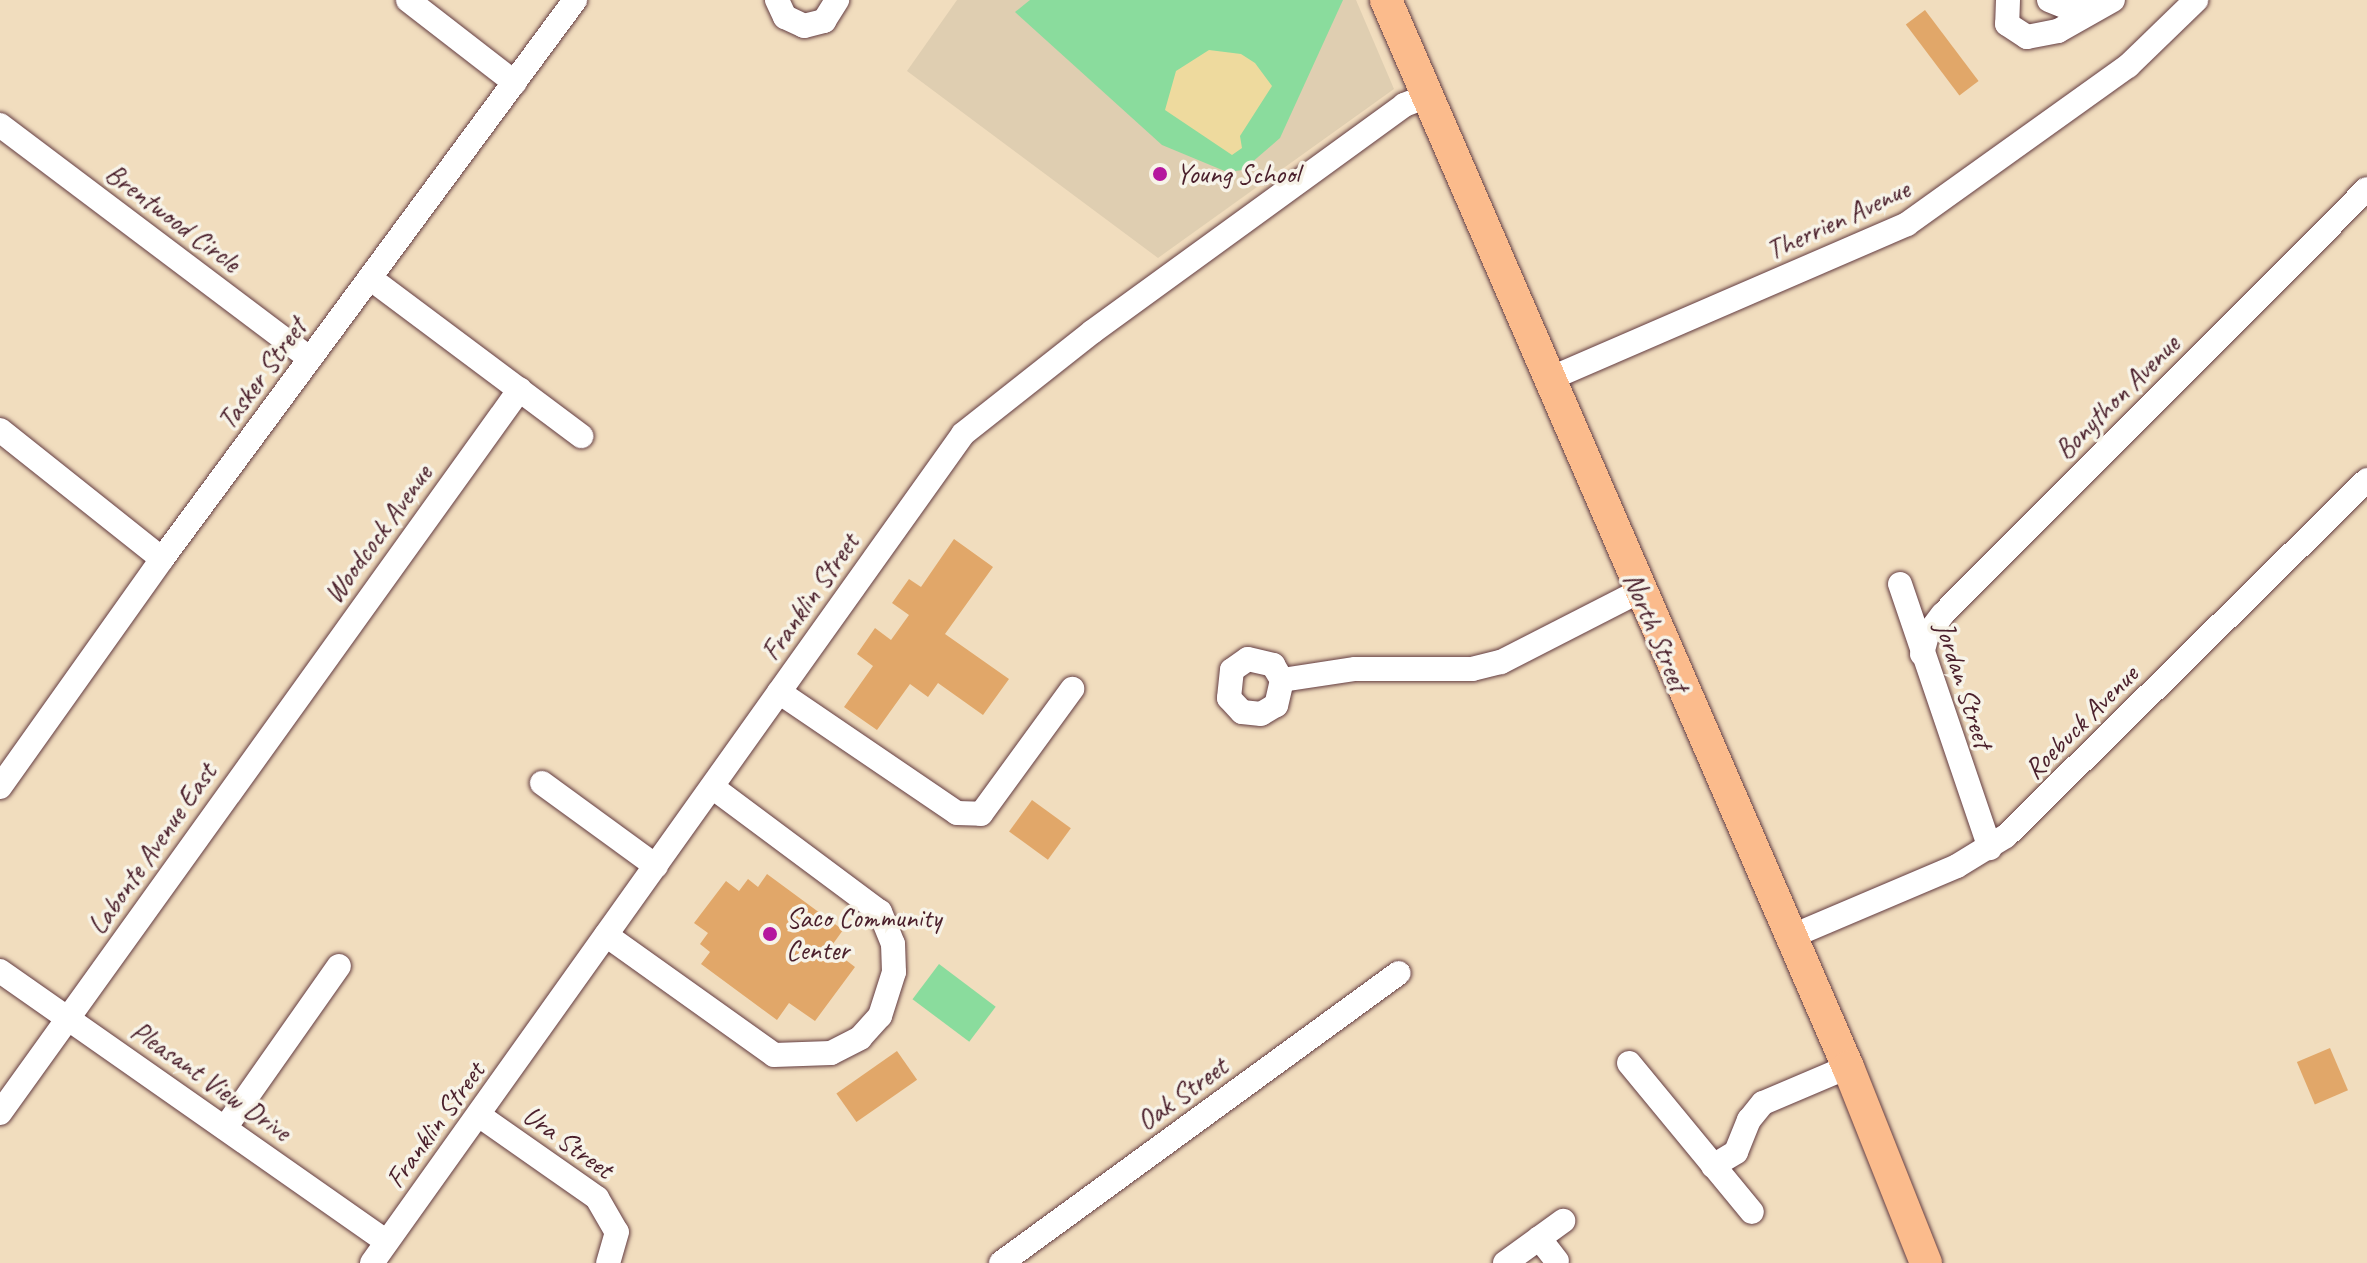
<!DOCTYPE html>
<html>
<head>
<meta charset="utf-8">
<style>
	body { margin:0 }
	#map { position:relative; width:2367px; height:1263px; overflow:hidden; background:#f1ddbe; font-family:Caveat,sans-serif }
	div>[style] { position:absolute }
	.built>* { inset:0; background:#dfceb1 }
	.green>* { inset:0; background:#8adc9d; transform-origin:0 0 }
	.sand>* { inset:0; background:#eeda9e }
	.building>* { inset:0; background:#e1a769; transform-origin:0 0 }
	.roads { filter:drop-shadow(0 0 2px #633c41) drop-shadow(0 0 2px #633c41) }
	.minor>* { height:24px; margin:-12px; padding:0 12px; transform-origin:12px; border-radius:12px; background:#fff }
	.major>* { height:32px; margin:-16px; padding:0 16px; transform-origin:16px; border-radius:16px; background:#fbbb8c }
	.dots>* { width:22px; height:22px; translate:-50% -50%; box-sizing:border-box; border:4px solid #f7f3e8; border-radius:50% }
	span { translate:-50% -50%; white-space:nowrap; text-align:center; line-height:1.15; -webkit-text-stroke:7px #f7f3e8; paint-order:stroke }
	.poi-label { font-size:28px; color:#4a1f2b }
	.left { translate:0 -50%; text-align:left }
	.street-label { font-size:28px; color:#4a1f2b }
</style>
</head>
<body>
<div id="map">
	<div class="built">
		<i style="clip-path:polygon(957px 0,1356px 0,1394px 89px,1158px 258px,907px 71px)"></i>
	</div>
	<div class="green">
		<i style="clip-path:polygon(1030px 0,1343px 0,1280px 138px,1243px 170px,1227px 172px,1162px 145px,1015px 12px)"></i>
		<i style="left:939px;top:964px;width:71px;height:44px;rotate:37deg"></i>
	</div>
	<div class="sand">
		<i style="clip-path:polygon(1209px 50px,1241px 54px,1255px 63px,1272px 86px,1240px 136px,1242px 148px,1232px 155px,1165px 110px,1176px 71px)"></i>
	</div>
	<div class="building">
		<i style="left:1925px;top:10px;width:89px;height:24px;rotate:53deg"></i>
		<i style="clip-path:polygon(954px 539px,993px 567px,945px 634px,1009px 679px,983px 715px,938px 683px,928px 697px,910px 684px,877px 730px,844px 707px,873px 666px,857px 654px,875px 628px,891px 640px,909px 615px,892px 603px,909px 579px,921px 587px)"></i>
		<i style="left:1032px;top:800px;width:48px;height:39px;rotate:36deg"></i>
		<i style="clip-path:polygon(767px 874px,843px 930px,830px 948px,855px 967px,815px 1021px,789px 1003px,777px 1020px,701px 964px,710px 952px,700px 944px,708px 933px,694px 923px,726px 881px,739px 891px,748px 879px,758px 887px)"></i>
		<i style="left:2330px;top:1048px;width:46px;height:36px;rotate:67deg"></i>
		<i style="left:897px;top:1051px;width:35px;height:74px;rotate:55deg"></i>
	</div>
	<div class="roads">
		<div class="minor">
			<i style="left:408px;top:0;width:135px;rotate:37.8deg"></i>
			<i style="left:777px;top:0;width:19px;rotate:65deg"></i>
			<i style="left:785px;top:17px;width:21px;rotate:25deg"></i>
			<i style="left:804px;top:26px;width:21px;rotate:-14deg"></i>
			<i style="left:824px;top:21px;width:25px;rotate:-58deg"></i>
			<i style="left:2008px;top:0;width:24px;rotate:92deg"></i>
			<i style="left:2007px;top:24px;width:24px;rotate:33deg"></i>
			<i style="left:2027px;top:37px;width:32px;rotate:-11deg"></i>
			<i style="left:2058px;top:31px;width:63px;rotate:-29.4deg"></i>
			<i style="left:2049px;top:0;width:29px;rotate:22deg"></i>
			<i style="left:2076px;top:11px;width:21px;rotate:-11deg"></i>
			<i style="left:0;top:125px;width:388px;rotate:37deg"></i>
			<i style="left:370px;top:278px;width:264px;rotate:36.8deg"></i>
			<i style="left:1547px;top:380px;width:392px;rotate:-23.4deg"></i>
			<i style="left:1907px;top:224px;width:272px;rotate:-35.6deg"></i>
			<i style="left:2128px;top:66px;width:95px;rotate:-44.1deg"></i>
			<i style="left:0;top:430px;width:207px;rotate:38.5deg"></i>
			<i style="left:1900px;top:584px;width:279px;rotate:71.2deg"></i>
			<i style="left:1922px;top:654px;width:20px;rotate:-75deg"></i>
			<i style="left:1927px;top:635px;width:26px;rotate:-53deg"></i>
			<i style="left:1943px;top:614px;width:600px;rotate:-45.07deg"></i>
			<i style="left:1282px;top:680px;width:26px;rotate:103deg"></i>
			<i style="left:1276px;top:705px;width:17px;rotate:149deg"></i>
			<i style="left:1261px;top:714px;width:19px;rotate:-174deg"></i>
			<i style="left:1242px;top:712px;width:19px;rotate:-133deg"></i>
			<i style="left:1229px;top:698px;width:28px;rotate:-84deg"></i>
			<i style="left:1232px;top:670px;width:19px;rotate:-35deg"></i>
			<i style="left:1248px;top:659px;width:26px;rotate:13deg"></i>
			<i style="left:1273px;top:665px;width:17px;rotate:59deg"></i>
			<i style="left:1282px;top:680px;width:74px;rotate:-8.6deg"></i>
			<i style="left:1355px;top:669px;width:117px"></i>
			<i style="left:1472px;top:669px;width:30px;rotate:-14deg"></i>
			<i style="left:1501px;top:662px;width:154px;rotate:-27.1deg"></i>
			<i style="left:779px;top:692px;width:215px;rotate:34.2deg"></i>
			<i style="left:957px;top:813px;width:24px;rotate:2deg"></i>
			<i style="left:981px;top:814px;width:155px;rotate:-53.9deg"></i>
			<i style="left:542px;top:783px;width:141px;rotate:36.1deg"></i>
			<i style="left:0;top:787px;width:280px;rotate:-54.6deg"></i>
			<i style="left:162px;top:559px;width:695px;rotate:-53.54deg"></i>
			<i style="left:606px;top:935px;width:206px;rotate:35.5deg"></i>
			<i style="left:774px;top:1055px;width:57px;rotate:-2deg"></i>
			<i style="left:831px;top:1053px;width:33px;rotate:-27deg"></i>
			<i style="left:860px;top:1038px;width:30px;rotate:-48deg"></i>
			<i style="left:880px;top:1016px;width:46px;rotate:-72.3deg"></i>
			<i style="left:894px;top:972px;width:28px;rotate:-92deg"></i>
			<i style="left:893px;top:944px;width:35px;rotate:-112deg"></i>
			<i style="left:880px;top:912px;width:209px;rotate:-143.3deg"></i>
			<i style="left:1790px;top:937px;width:181px;rotate:-23deg"></i>
			<i style="left:1957px;top:866px;width:57px;rotate:-31.5deg"></i>
			<i style="left:2006px;top:836px;width:507px;rotate:-44.6deg"></i>
			<i style="left:0;top:971px;width:472px;rotate:35deg"></i>
			<i style="left:1629px;top:1063px;width:193px;rotate:50.5deg"></i>
			<i style="left:0;top:1113px;width:891px;rotate:-54.31deg"></i>
			<i style="left:480px;top:1116px;width:143px;rotate:35deg"></i>
			<i style="left:597px;top:1198px;width:39px;rotate:60deg"></i>
			<i style="left:617px;top:1232px;width:32px;rotate:106deg"></i>
			<i style="left:225px;top:1128px;width:198px;rotate:-54.9deg"></i>
			<i style="left:1713px;top:1166px;width:27px;rotate:-31deg"></i>
			<i style="left:1736px;top:1152px;width:35px;rotate:-68deg"></i>
			<i style="left:1749px;top:1120px;width:22px;rotate:-51deg"></i>
			<i style="left:1763px;top:1103px;width:92px;rotate:-23deg"></i>
			<i style="left:1539px;top:1238px;width:29px;rotate:52deg"></i>
			<i style="left:372px;top:1263px;width:1018px;rotate:-54.51deg"></i>
			<i style="left:963px;top:434px;width:164px;rotate:-38.3deg"></i>
			<i style="left:1092px;top:332px;width:386px;rotate:-36deg"></i>
			<i style="left:1404px;top:105px;width:25px;rotate:-21deg"></i>
			<i style="left:1001px;top:1263px;width:492px;rotate:-36.1deg"></i>
			<i style="left:1505px;top:1263px;width:72px;rotate:-35.9deg"></i>
		</div>
		<div class="major">
			<i style="left:1386px;top:0;width:1163px;rotate:66.59deg"></i>
			<i style="left:1848px;top:1067px;width:211px;rotate:68.3deg"></i>
		</div>
	</div>
	<div class="dots">
		<i style="left:1160px;top:174px;background:#b5179e"></i>
		<i style="left:770px;top:934px;background:#b5179e"></i>
	</div>
	<div class="poi-label">
		<span class="left" style="left:1176px;top:174px">Young School</span>
		<span class="left" style="left:786px;top:934px">Saco Community<br>Center</span>
	</div>
	<div class="street-label">
		<span style="left:173px;top:218px;rotate:37deg">Brentwood Circle</span>
		<span style="left:1838px;top:220px;rotate:-25deg">Therrien Avenue</span>
		<span style="left:262px;top:374px;rotate:-54deg">Tasker Street</span>
		<span style="left:2117px;top:397px;rotate:-45deg">Bonython Avenue</span>
		<span style="left:378px;top:534px;rotate:-54deg">Woodcock Avenue</span>
		<span style="left:810px;top:597px;rotate:-55deg">Franklin Street</span>
		<span style="left:1656px;top:632px;rotate:67deg">North Street</span>
		<span style="left:1964px;top:685px;rotate:72deg">Jordan Street</span>
		<span style="left:2081px;top:722px;rotate:-45deg">Roebuck Avenue</span>
		<span style="left:152px;top:849px;rotate:-55deg">Labonte Avenue East</span>
		<span style="left:211px;top:1081px;rotate:35deg">Pleasant View Drive</span>
		<span style="left:1182px;top:1094px;rotate:-36deg">Oak Street</span>
		<span style="left:435px;top:1125px;rotate:-54deg">Franklin Street</span>
		<span style="left:568px;top:1142px;rotate:36deg">Ura Street</span>
	</div>
</div>
</body>
</html>
